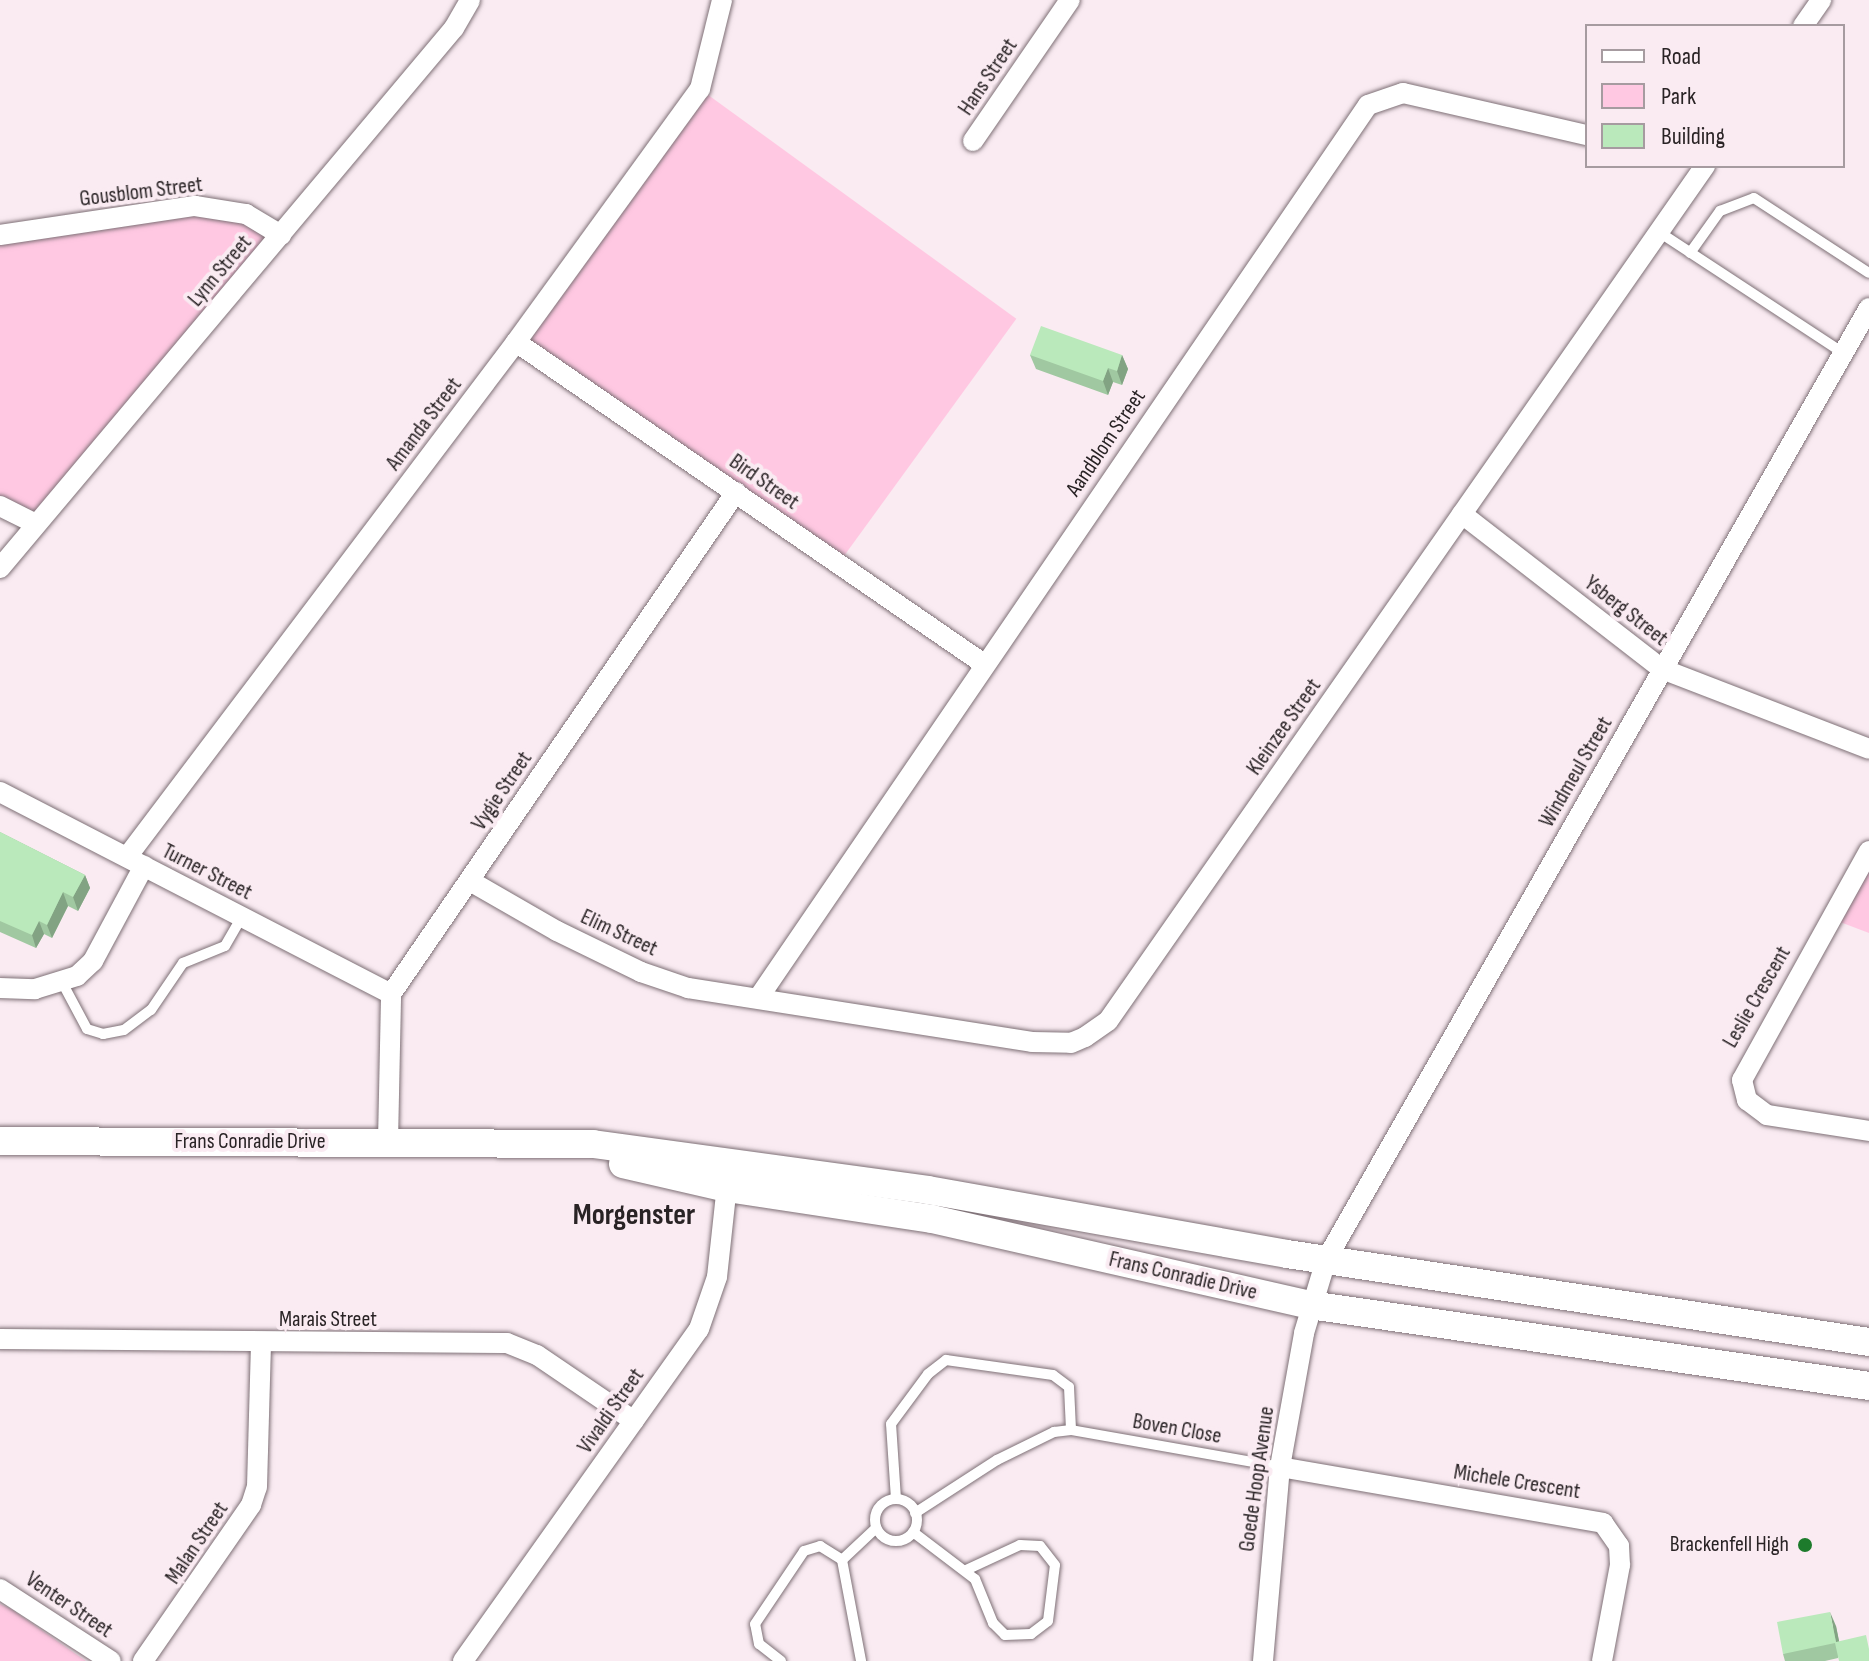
<!DOCTYPE html>
<html>
<head>
<meta charset="utf-8">
<style>
	body { margin:0 }
	#map { position:relative; width:1869px; height:1661px; overflow:hidden; background:#faebf2; font-family:"Sofia Sans Condensed",sans-serif }
	div>[style] { position:absolute }
	.green>* { inset:0; background:#ffc8e2; transform-origin:0 0 }
	.roads { filter:drop-shadow(0 0 2px #7e7076) drop-shadow(0 0 2px #7e7076) }
	.lane>* { height:10px; margin:-5px; padding:0 5px; transform-origin:5px; border-radius:5px; background:#fff }
	.lane>.ring { margin:-5px; padding:0; box-sizing:content-box; background:none; border:10px solid #fff; border-radius:50% }
	.street>* { height:20px; margin:-10px; padding:0 10px; transform-origin:10px; border-radius:10px; background:#fff }
	.secondary>* { height:28px; margin:-14px; padding:0 14px; transform-origin:14px; border-radius:14px; background:#fff }
	.wall>* { inset:0; background:#a0c8a1 }
	.shaded-wall>* { inset:0; background:#82a383 }
	.building>* { inset:0; background:#bae9bb }
	.dots>* { width:22px; height:22px; translate:-50% -50%; box-sizing:border-box; border:4px solid #faebf2; border-radius:50% }
	span { translate:-50% -50%; white-space:nowrap; text-align:center; line-height:1.15; -webkit-text-stroke:8px #faebf2; paint-order:stroke }
	.street-label { font-size:22px; color:#292325 }
	.poi-label { font-size:22px; color:#292325 }
	.right { translate:-100% -50%; text-align:right }
	.district-label { font-size:30px; color:#292325; font-weight:700 }
	.legend { position:absolute; left:1585px; top:24px; width:260px; height:144px; box-sizing:border-box; background:#faebf2; border:2px solid #a69ba0; margin:0; padding:10px 14px; list-style:none; font-size:24px; color:#292325 }
	.legend li { display:flex; align-items:center; gap:16px; height:40px }
	.legend b { width:40px; border:2px solid #a69ba0 }
</style>
</head>
<body>
<div id="map">
	<div class="green">
		<i style="left:700px;top:89px;width:391px;height:313px;rotate:36deg"></i>
		<i style="clip-path:polygon(199px 207px,241px 215px,278px 239px,36px 524px,0 506px,0 238px)"></i>
		<i style="clip-path:polygon(1869px 871px,1869px 933px,1840px 922px)"></i>
		<i style="clip-path:polygon(0 1604px,11px 1609px,86px 1661px,0 1661px)"></i>
	</div>
	<div class="roads">
		<div class="lane">
			<i style="left:1659px;top:232px;width:220px;rotate:33.3deg"></i>
			<i style="left:1690px;top:253px;width:52px;rotate:-54.5deg"></i>
			<i style="left:1720px;top:211px;width:36px;rotate:-21deg"></i>
			<i style="left:1754px;top:198px;width:137px;rotate:33.1deg"></i>
			<i style="left:63px;top:984px;width:51px;rotate:61.9deg"></i>
			<i style="left:87px;top:1029px;width:17px;rotate:17deg"></i>
			<i style="left:103px;top:1034px;width:21px;rotate:-11deg"></i>
			<i style="left:124px;top:1030px;width:34px;rotate:-37deg"></i>
			<i style="left:151px;top:1010px;width:57px;rotate:-55.8deg"></i>
			<i style="left:183px;top:963px;width:45px;rotate:-22deg"></i>
			<i style="left:225px;top:946px;width:34px;rotate:-60deg"></i>
			<i style="left:896px;top:1499px;width:75px;rotate:-93.8deg"></i>
			<i style="left:891px;top:1424px;width:62px;rotate:-53.5deg"></i>
			<i style="left:928px;top:1374px;width:23px;rotate:-38deg"></i>
			<i style="left:946px;top:1360px;width:108px;rotate:8deg"></i>
			<i style="left:1053px;top:1375px;width:20px;rotate:37deg"></i>
			<i style="left:1069px;top:1387px;width:43px;rotate:87.3deg"></i>
			<i class="ring" style="left:875px;top:1499px;width:32px;height:32px"></i>
			<i style="left:915px;top:1513px;width:98px;rotate:-32.9deg"></i>
			<i style="left:997px;top:1460px;width:64px;rotate:-26.2deg"></i>
			<i style="left:1054px;top:1432px;width:17px;rotate:-7deg"></i>
			<i style="left:1071px;top:1430px;width:212px;rotate:10deg"></i>
			<i style="left:913px;top:1532px;width:78px;rotate:37.2deg"></i>
			<i style="left:975px;top:1579px;width:48px;rotate:67.8deg"></i>
			<i style="left:993px;top:1623px;width:17px;rotate:45deg"></i>
			<i style="left:1005px;top:1635px;width:26px;rotate:-2deg"></i>
			<i style="left:1031px;top:1634px;width:21px;rotate:-37deg"></i>
			<i style="left:1048px;top:1621px;width:56px;rotate:-82.9deg"></i>
			<i style="left:1055px;top:1565px;width:24px;rotate:-128deg"></i>
			<i style="left:1040px;top:1546px;width:20px;rotate:-177deg"></i>
			<i style="left:1020px;top:1545px;width:60px;rotate:155.2deg"></i>
			<i style="left:842px;top:1560px;width:47px;rotate:-43.3deg"></i>
			<i style="left:781px;top:1661px;width:28px;rotate:-142deg"></i>
			<i style="left:759px;top:1644px;width:20px;rotate:-101deg"></i>
			<i style="left:755px;top:1624px;width:88px;rotate:-56.1deg"></i>
			<i style="left:804px;top:1551px;width:17px;rotate:-17deg"></i>
			<i style="left:820px;top:1546px;width:26px;rotate:32deg"></i>
			<i style="left:842px;top:1560px;width:103px;rotate:79.3deg"></i>
		</div>
		<div class="street">
			<i style="left:1803px;top:26px;width:32px;rotate:-55deg"></i>
			<i style="left:973px;top:141px;width:171px;rotate:-55.5deg"></i>
			<i style="left:0;top:235px;width:197px;rotate:-8.5deg"></i>
			<i style="left:195px;top:206px;width:52px;rotate:8.9deg"></i>
			<i style="left:246px;top:214px;width:41px;rotate:31deg"></i>
			<i style="left:516px;top:342px;width:568px;rotate:34.53deg"></i>
			<i style="left:0;top:506px;width:40px;rotate:26.6deg"></i>
			<i style="left:1462px;top:514px;width:253px;rotate:37.8deg"></i>
			<i style="left:1662px;top:669px;width:222px;rotate:21.1deg"></i>
			<i style="left:0;top:568px;width:705px;rotate:-49.94deg"></i>
			<i style="left:454px;top:28px;width:32px;rotate:-60deg"></i>
			<i style="left:0;top:792px;width:440px;rotate:27.3deg"></i>
			<i style="left:1869px;top:851px;width:262px;rotate:119deg"></i>
			<i style="left:1742px;top:1080px;width:21px;rotate:76deg"></i>
			<i style="left:1747px;top:1100px;width:25px;rotate:37deg"></i>
			<i style="left:1767px;top:1115px;width:103px;rotate:8.9deg"></i>
			<i style="left:127px;top:857px;width:645px;rotate:-52.93deg"></i>
			<i style="left:516px;top:342px;width:313px;rotate:-54deg"></i>
			<i style="left:700px;top:89px;width:92px;rotate:-76.1deg"></i>
			<i style="left:470px;top:881px;width:100px;rotate:29.9deg"></i>
			<i style="left:557px;top:931px;width:93px;rotate:26deg"></i>
			<i style="left:641px;top:972px;width:50px;rotate:18.8deg"></i>
			<i style="left:688px;top:988px;width:348px;rotate:8.9deg"></i>
			<i style="left:1032px;top:1042px;width:39px;rotate:1deg"></i>
			<i style="left:1071px;top:1043px;width:15px;rotate:-23deg"></i>
			<i style="left:1085px;top:1037px;width:28px;rotate:-35deg"></i>
			<i style="left:1108px;top:1021px;width:1043px;rotate:-55.08deg"></i>
			<i style="left:0;top:988px;width:35px;rotate:2deg"></i>
			<i style="left:35px;top:989px;width:44px;rotate:-17.2deg"></i>
			<i style="left:77px;top:976px;width:22px;rotate:-43deg"></i>
			<i style="left:93px;top:961px;width:108px;rotate:-61.8deg"></i>
			<i style="left:759px;top:997px;width:1080px;rotate:-55.68deg"></i>
			<i style="left:1368px;top:105px;width:37px;rotate:-19deg"></i>
			<i style="left:1403px;top:93px;width:189px;rotate:12.9deg"></i>
			<i style="left:388px;top:1142px;width:148px;rotate:-88.8deg"></i>
			<i style="left:391px;top:994px;width:609px;rotate:-55.5deg"></i>
			<i style="left:0;top:1339px;width:507px;rotate:0.45deg"></i>
			<i style="left:507px;top:1343px;width:32px;rotate:22deg"></i>
			<i style="left:537px;top:1355px;width:117px;rotate:34.2deg"></i>
			<i style="left:1280px;top:1467px;width:328px;rotate:9.8deg"></i>
			<i style="left:1603px;top:1523px;width:28px;rotate:55deg"></i>
			<i style="left:1619px;top:1546px;width:19px;rotate:87deg"></i>
			<i style="left:1620px;top:1565px;width:98px;rotate:100.6deg"></i>
			<i style="left:0;top:1589px;width:132px;rotate:33deg"></i>
			<i style="left:143px;top:1661px;width:190px;rotate:-55.3deg"></i>
			<i style="left:251px;top:1505px;width:19px;rotate:-72deg"></i>
			<i style="left:257px;top:1487px;width:143px;rotate:-88.4deg"></i>
			<i style="left:463px;top:1661px;width:407px;rotate:-54.6deg"></i>
			<i style="left:699px;top:1329px;width:55px;rotate:-70.9deg"></i>
			<i style="left:717px;top:1277px;width:102px;rotate:-83.8deg"></i>
			<i style="left:1263px;top:1661px;width:195px;rotate:-85deg"></i>
			<i style="left:1280px;top:1467px;width:136px;rotate:-79.8deg"></i>
			<i style="left:1304px;top:1333px;width:76px;rotate:-73.2deg"></i>
			<i style="left:1326px;top:1260px;width:1096px;rotate:-60.3deg"></i>
		</div>
		<div class="secondary">
			<i style="left:0;top:1141px;width:593px;rotate:0.29deg"></i>
			<i style="left:593px;top:1144px;width:338px;rotate:7.8deg"></i>
			<i style="left:928px;top:1190px;width:365px;rotate:10.1deg"></i>
			<i style="left:1287px;top:1254px;width:589px;rotate:8.6deg"></i>
			<i style="left:623px;top:1164px;width:107px;rotate:13deg"></i>
			<i style="left:727px;top:1188px;width:207px;rotate:8.6deg"></i>
			<i style="left:932px;top:1219px;width:388px;rotate:12.8deg"></i>
			<i style="left:1310px;top:1305px;width:565px;rotate:8.24deg"></i>
		</div>
	</div>
	<div class="wall">
		<i style="clip-path:polygon(1030px 355px,1122px 355px,1128px 369px,1122px 385px,1113px 382px,1108px 395px,1036px 369px)"></i>
		<i style="clip-path:polygon(0 832px,85px 875px,90px 888px,78px 911px,68px 906px,52px 938px,44px 934px,36px 948px,0 932px)"></i>
		<i style="clip-path:polygon(1836px 1626px,1839px 1641px,1838px 1658px,1825px 1661px,1785px 1661px,1783px 1654px)"></i>
	</div>
	<div class="shaded-wall">
		<i style="clip-path:polygon(1122px 355px,1128px 369px,1122px 385px,1117px 371px)"></i>
		<i style="clip-path:polygon(1108px 368px,1113px 382px,1108px 395px,1103px 381px)"></i>
		<i style="clip-path:polygon(85px 875px,90px 888px,78px 911px,73px 897px)"></i>
		<i style="clip-path:polygon(63px 892px,68px 906px,52px 938px,47px 925px)"></i>
		<i style="clip-path:polygon(39px 921px,44px 934px,36px 948px,32px 935px)"></i>
		<i style="clip-path:polygon(1830px 1612px,1836px 1626px,1842px 1656px,1836px 1642px)"></i>
	</div>
	<div class="building">
		<i style="clip-path:polygon(1041px 326px,1122px 355px,1117px 371px,1108px 368px,1103px 381px,1030px 355px)"></i>
		<i style="clip-path:polygon(0 832px,85px 875px,73px 897px,63px 892px,47px 925px,39px 921px,32px 935px,0 921px)"></i>
		<i style="clip-path:polygon(1830px 1612px,1836px 1642px,1866px 1635px,1869px 1649px,1869px 1661px,1839px 1661px,1835px 1643px,1783px 1654px,1777px 1622px)"></i>
	</div>
	<div class="dots">
		<i style="left:1805px;top:1545px;background:#1d7b2c"></i>
	</div>
	<div class="street-label">
		<span style="left:988px;top:77px;rotate:-56deg">Hans Street</span>
		<span style="left:141px;top:192px;rotate:-7deg">Gousblom Street</span>
		<span style="left:220px;top:271px;rotate:-50deg">Lynn Street</span>
		<span style="left:424px;top:424px;rotate:-53deg">Amanda Street</span>
		<span style="left:1106px;top:443px;rotate:-56deg">Aandblom Street</span>
		<span style="left:764px;top:482px;rotate:35deg">Bird Street</span>
		<span style="left:1626px;top:611px;rotate:38deg">Ysberg Street</span>
		<span style="left:1284px;top:727px;rotate:-55deg">Kleinzee Street</span>
		<span style="left:1576px;top:772px;rotate:-60deg">Windmeul Street</span>
		<span style="left:502px;top:791px;rotate:-56deg">Vygie Street</span>
		<span style="left:207px;top:872px;rotate:27deg">Turner Street</span>
		<span style="left:619px;top:933px;rotate:25deg">Elim Street</span>
		<span style="left:1757px;top:997px;rotate:-60deg">Leslie Crescent</span>
		<span style="left:250px;top:1142px">Frans Conradie Drive</span>
		<span style="left:1183px;top:1276px;rotate:13deg">Frans Conradie Drive</span>
		<span style="left:328px;top:1320px">Marais Street</span>
		<span style="left:611px;top:1411px;rotate:-55deg">Vivaldi Street</span>
		<span style="left:1177px;top:1429px;rotate:10deg">Boven Close</span>
		<span style="left:1257px;top:1479px;rotate:-82deg">Goede Hoop Avenue</span>
		<span style="left:1517px;top:1482px;rotate:9deg">Michele Crescent</span>
		<span style="left:197px;top:1543px;rotate:-56deg">Malan Street</span>
		<span style="left:69px;top:1605px;rotate:34deg">Venter Street</span>
	</div>
	<div class="poi-label">
		<span class="right" style="left:1789px;top:1545px">Brackenfell High</span>
	</div>
	<div class="district-label">
		<span style="left:634px;top:1215px">Morgenster</span>
	</div>
	<ul class="legend">
	<li><b style="height:10px;background:#fff"></b>Road</li>
	<li><b style="height:22px;background:#ffc8e2"></b>Park</li>
	<li><b style="height:22px;background:#bae9bb"></b>Building</li>
	</ul>
</div>
</body>
</html>
